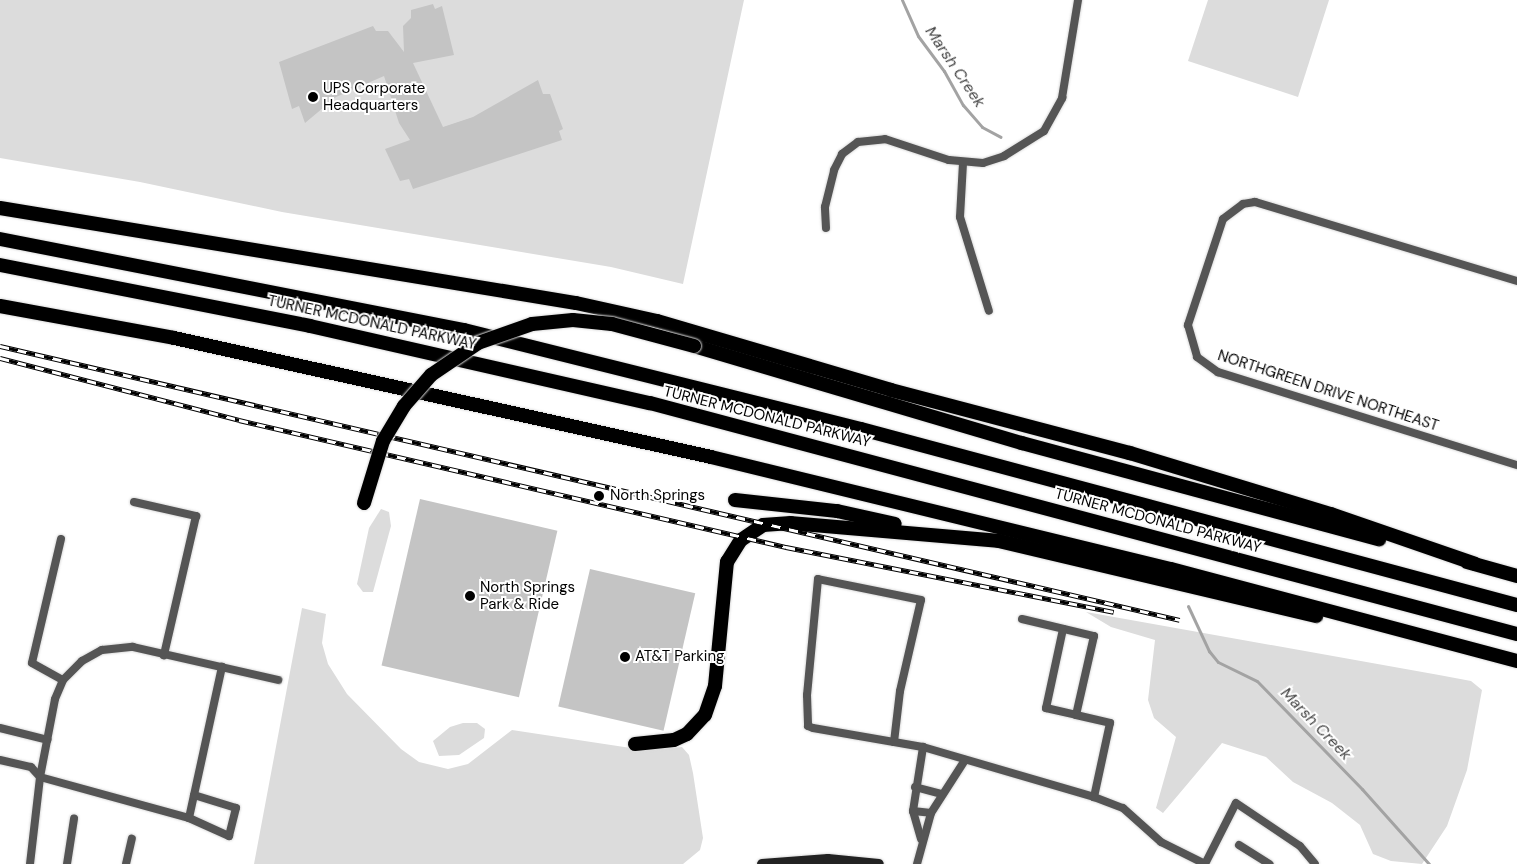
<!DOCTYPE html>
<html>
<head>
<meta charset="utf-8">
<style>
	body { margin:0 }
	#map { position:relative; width:1517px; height:864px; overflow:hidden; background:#fff; font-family:"DM Sans",sans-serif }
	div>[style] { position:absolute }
	.green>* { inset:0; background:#dcdcdc }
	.stream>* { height:3px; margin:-1.5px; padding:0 1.5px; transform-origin:1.5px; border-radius:1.5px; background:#a3a3a3 }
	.building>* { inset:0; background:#c4c4c4; transform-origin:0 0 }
	.roads { filter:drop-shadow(0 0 1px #dbdbdb) drop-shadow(0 0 1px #dbdbdb) }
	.street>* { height:8px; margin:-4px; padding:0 4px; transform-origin:4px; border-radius:4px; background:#555 }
	.secondary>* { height:10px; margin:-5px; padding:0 5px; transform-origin:5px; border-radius:5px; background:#222 }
	.highway>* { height:14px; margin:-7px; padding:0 7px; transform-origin:7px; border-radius:7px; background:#000 }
	.rail>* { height:5px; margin-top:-2.5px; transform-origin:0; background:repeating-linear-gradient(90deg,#fff 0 9px,#000 0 18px); box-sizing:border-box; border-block:1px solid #000 }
	.bridges { filter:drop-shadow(0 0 1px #dbdbdb) drop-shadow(0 0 1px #dbdbdb) }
	.highway-bridge>* { height:14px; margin:-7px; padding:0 7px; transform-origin:7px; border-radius:7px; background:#000 }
	.dots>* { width:14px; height:14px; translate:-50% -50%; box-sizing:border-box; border:2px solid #fff; border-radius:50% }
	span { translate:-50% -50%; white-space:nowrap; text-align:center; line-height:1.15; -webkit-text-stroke:4px #fff; paint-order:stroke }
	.poi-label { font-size:15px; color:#000 }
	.left { translate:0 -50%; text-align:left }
	.street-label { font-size:15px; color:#000 }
	.water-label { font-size:16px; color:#444; font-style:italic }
</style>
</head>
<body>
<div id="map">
	<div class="green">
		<i style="clip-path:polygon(0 0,744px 0,683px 284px,611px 267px,282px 212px,140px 182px,0 158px)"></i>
		<i style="clip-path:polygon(1208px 0,1329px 0,1298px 97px,1188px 61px)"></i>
		<i style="clip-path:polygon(381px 509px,389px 512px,391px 526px,373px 592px,363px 592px,357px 584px,369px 528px)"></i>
		<i style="clip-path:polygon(302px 608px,326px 614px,322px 643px,328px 664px,347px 694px,401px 749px,419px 762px,448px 769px,468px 764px,512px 730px,644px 750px,682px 747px,689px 755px,693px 773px,703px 838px,700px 850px,683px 864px,254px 864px)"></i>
		<i style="clip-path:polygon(1086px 612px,1439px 675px,1471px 681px,1482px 690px,1467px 770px,1447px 826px,1422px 864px,1391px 861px,1373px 854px,1360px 825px,1332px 803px,1293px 782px,1266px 757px,1222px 743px,1163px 813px,1156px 808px,1176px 737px,1154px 718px,1148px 700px,1155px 640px,1111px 627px)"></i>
		<i style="clip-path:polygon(463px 723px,477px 723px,485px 729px,484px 738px,459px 755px,439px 756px,433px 741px,450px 727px)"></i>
	</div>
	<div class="stream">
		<i style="left:902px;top:0;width:39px;rotate:66deg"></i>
		<i style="left:918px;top:36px;width:44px;rotate:53.4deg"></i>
		<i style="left:944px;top:71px;width:39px;rotate:61deg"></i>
		<i style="left:963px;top:105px;width:29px;rotate:49deg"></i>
		<i style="left:982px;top:127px;width:21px;rotate:28deg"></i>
		<i style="left:1188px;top:606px;width:50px;rotate:65deg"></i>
		<i style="left:1209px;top:651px;width:14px;rotate:51deg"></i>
		<i style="left:1218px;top:662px;width:43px;rotate:26deg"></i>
		<i style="left:1257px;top:681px;width:151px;rotate:45.8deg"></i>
		<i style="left:1362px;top:789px;width:101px;rotate:48.2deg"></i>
	</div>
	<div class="building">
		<i style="clip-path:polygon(433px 4px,435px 9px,442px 6px,454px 55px,413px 63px,443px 127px,473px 117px,538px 80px,543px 94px,550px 94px,563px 129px,559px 131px,562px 140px,413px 189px,409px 179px,400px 181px,385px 149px,410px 140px,399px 123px,384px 76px,336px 97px,305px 123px,299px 106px,292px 109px,279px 62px,373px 26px,376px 31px,388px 31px,404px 52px,403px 26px,411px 18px,411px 10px)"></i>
		<i style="left:420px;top:499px;width:141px;height:171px;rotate:13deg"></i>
		<i style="left:590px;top:569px;width:108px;height:141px;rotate:13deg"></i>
	</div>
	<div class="roads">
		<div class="street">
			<i style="left:963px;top:163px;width:54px;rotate:93.2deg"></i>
			<i style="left:960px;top:217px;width:98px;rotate:72.9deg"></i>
			<i style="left:826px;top:228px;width:21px;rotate:-93deg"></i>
			<i style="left:825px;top:207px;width:38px;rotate:-76deg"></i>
			<i style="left:834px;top:170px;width:18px;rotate:-63deg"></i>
			<i style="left:842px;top:154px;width:20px;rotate:-37deg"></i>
			<i style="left:858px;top:142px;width:27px;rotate:-6deg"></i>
			<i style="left:885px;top:139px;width:67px;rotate:18.2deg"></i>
			<i style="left:949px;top:160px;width:34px;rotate:5deg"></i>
			<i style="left:983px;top:163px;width:22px;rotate:-18deg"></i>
			<i style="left:1004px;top:156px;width:47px;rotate:-32deg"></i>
			<i style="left:1044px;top:131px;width:38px;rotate:-61deg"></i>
			<i style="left:1062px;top:98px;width:99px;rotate:-80.7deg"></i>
			<i style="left:1517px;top:281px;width:274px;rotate:-163.2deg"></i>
			<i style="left:1255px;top:202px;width:12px;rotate:171deg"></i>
			<i style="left:1243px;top:204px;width:25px;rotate:143deg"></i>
			<i style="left:1223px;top:219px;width:112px;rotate:108.3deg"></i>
			<i style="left:1188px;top:325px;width:33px;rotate:74deg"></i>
			<i style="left:1197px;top:357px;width:26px;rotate:36deg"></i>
			<i style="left:1218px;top:372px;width:313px;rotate:17.3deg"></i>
			<i style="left:134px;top:502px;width:64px;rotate:12.7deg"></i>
			<i style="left:196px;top:516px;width:143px;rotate:103deg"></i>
			<i style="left:61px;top:539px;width:127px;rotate:103.2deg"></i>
			<i style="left:32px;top:663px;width:35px;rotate:29deg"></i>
			<i style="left:1022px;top:619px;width:74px;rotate:13.3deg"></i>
			<i style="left:1094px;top:636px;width:81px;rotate:102.8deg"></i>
			<i style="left:1076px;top:715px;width:35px;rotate:13deg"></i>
			<i style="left:1110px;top:723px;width:76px;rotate:102.2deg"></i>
			<i style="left:1063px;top:629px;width:81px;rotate:102.1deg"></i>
			<i style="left:1046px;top:708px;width:31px;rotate:13deg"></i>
			<i style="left:0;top:728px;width:49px;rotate:14deg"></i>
			<i style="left:894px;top:742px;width:51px;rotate:-83.3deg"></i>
			<i style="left:900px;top:691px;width:93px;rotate:-77deg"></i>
			<i style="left:921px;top:600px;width:105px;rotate:-168.5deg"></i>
			<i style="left:818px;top:579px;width:117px;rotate:95.4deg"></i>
			<i style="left:807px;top:695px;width:31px;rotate:88deg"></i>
			<i style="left:808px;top:726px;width:5px;rotate:22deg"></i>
			<i style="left:813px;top:728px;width:82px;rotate:9.8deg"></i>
			<i style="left:894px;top:742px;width:29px;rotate:10deg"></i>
			<i style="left:923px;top:747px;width:178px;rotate:16.3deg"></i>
			<i style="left:1094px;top:797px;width:31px;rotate:21deg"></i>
			<i style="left:1123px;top:808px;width:51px;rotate:41.8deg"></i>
			<i style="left:1161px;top:842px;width:49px;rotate:26.6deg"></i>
			<i style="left:0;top:760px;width:32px;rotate:13deg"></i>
			<i style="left:31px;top:767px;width:13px;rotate:48deg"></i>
			<i style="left:40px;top:777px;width:155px;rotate:15.4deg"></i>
			<i style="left:189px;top:818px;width:155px;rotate:-77.7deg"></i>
			<i style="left:915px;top:787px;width:27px;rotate:15deg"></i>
			<i style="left:913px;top:811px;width:18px;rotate:6deg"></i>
			<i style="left:189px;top:818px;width:44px;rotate:24.2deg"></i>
			<i style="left:229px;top:836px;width:29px;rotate:-76deg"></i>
			<i style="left:236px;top:808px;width:44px;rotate:-162.8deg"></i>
			<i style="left:921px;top:839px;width:29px;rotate:-106deg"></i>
			<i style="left:913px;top:811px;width:65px;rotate:-81.1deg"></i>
			<i style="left:1239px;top:845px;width:36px;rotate:32deg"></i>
			<i style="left:30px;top:864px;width:88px;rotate:-83.4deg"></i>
			<i style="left:40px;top:777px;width:79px;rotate:-79.1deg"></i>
			<i style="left:55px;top:699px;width:21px;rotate:-67deg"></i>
			<i style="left:63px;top:680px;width:27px;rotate:-45deg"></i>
			<i style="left:82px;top:661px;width:23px;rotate:-29deg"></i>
			<i style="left:102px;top:650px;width:31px;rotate:-6deg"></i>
			<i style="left:133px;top:647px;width:149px;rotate:12.8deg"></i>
			<i style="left:67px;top:864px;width:46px;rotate:-81.2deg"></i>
			<i style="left:126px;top:864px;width:26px;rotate:-77deg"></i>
			<i style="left:917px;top:864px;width:53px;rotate:-74.6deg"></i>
			<i style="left:931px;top:813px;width:63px;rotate:-57.3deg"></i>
			<i style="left:1205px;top:864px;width:68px;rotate:-63.1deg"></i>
			<i style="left:1236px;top:803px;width:77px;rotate:33.9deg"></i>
			<i style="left:1300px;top:846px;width:23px;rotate:50deg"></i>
		</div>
		<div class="secondary">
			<i style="left:762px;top:864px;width:66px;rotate:-4.3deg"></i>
			<i style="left:828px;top:859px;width:51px;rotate:5.6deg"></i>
		</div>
		<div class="highway">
			<i style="left:0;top:208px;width:584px;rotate:9.37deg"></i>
			<i style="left:576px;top:303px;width:83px;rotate:12.5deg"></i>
			<i style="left:657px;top:321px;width:244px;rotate:16.4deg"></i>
			<i style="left:891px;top:390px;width:247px;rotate:14.8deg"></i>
			<i style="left:1130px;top:453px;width:210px;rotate:16.9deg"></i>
			<i style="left:1331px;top:514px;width:152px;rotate:19.1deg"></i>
			<i style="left:0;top:239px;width:473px;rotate:11.1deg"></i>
			<i style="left:464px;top:330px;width:409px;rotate:14deg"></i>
			<i style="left:861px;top:429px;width:679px;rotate:15.02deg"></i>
			<i style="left:0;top:265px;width:316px;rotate:11.1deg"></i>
			<i style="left:310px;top:326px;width:349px;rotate:12.8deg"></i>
			<i style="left:650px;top:403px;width:897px;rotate:14.92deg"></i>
			<i style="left:0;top:306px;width:177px;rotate:10.4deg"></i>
			<i style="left:174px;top:338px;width:550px;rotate:12.49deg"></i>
			<i style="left:711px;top:457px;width:473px;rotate:13.7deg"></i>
			<i style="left:1171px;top:569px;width:358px;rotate:14.9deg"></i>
			<i style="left:694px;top:346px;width:342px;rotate:16.5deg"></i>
			<i style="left:1022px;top:443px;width:370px;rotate:15.1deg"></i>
			<i style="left:735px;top:500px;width:103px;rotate:6.2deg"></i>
			<i style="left:837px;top:511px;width:59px;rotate:12.6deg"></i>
			<i style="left:1467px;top:562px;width:52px;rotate:15.6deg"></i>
			<i style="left:635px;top:744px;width:39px;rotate:-6deg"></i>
			<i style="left:674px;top:740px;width:14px;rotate:-25deg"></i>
			<i style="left:687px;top:734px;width:26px;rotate:-47deg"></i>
			<i style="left:705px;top:715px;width:31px;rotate:-71deg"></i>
			<i style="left:715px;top:686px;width:125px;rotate:-84.5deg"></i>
			<i style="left:727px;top:562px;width:26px;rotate:-58deg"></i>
			<i style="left:741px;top:540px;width:27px;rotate:-34deg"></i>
			<i style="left:763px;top:525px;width:28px;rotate:-4deg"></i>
			<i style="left:791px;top:523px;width:209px;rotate:4.9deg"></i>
			<i style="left:999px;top:541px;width:326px;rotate:13.3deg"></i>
		</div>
	</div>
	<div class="rail">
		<i style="left:0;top:346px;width:1211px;rotate:13.07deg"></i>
		<i style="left:0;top:358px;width:247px;rotate:14.5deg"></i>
		<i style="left:239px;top:420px;width:562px;rotate:13.07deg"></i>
		<i style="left:786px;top:547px;width:334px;rotate:11.2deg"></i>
	</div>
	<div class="bridges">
		<div class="highway-bridge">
			<i style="left:364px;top:503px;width:65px;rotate:-73deg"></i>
			<i style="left:383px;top:441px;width:41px;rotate:-59deg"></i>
			<i style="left:404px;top:406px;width:41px;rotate:-48.9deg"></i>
			<i style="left:431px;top:375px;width:57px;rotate:-34.2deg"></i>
			<i style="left:478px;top:343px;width:57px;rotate:-19.4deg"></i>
			<i style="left:532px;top:324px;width:41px;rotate:-5.6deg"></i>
			<i style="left:573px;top:320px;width:39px;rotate:6deg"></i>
			<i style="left:612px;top:324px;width:85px;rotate:15deg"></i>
		</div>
	</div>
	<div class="dots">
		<i style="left:313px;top:97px;background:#000"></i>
		<i style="left:599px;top:496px;background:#000"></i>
		<i style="left:470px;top:596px;background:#000"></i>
		<i style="left:625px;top:657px;background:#000"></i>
	</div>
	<div class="poi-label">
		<span class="left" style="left:323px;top:97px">UPS Corporate<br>Headquarters</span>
		<span class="left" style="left:610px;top:496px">North Springs</span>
		<span class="left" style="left:480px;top:596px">North Springs<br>Park &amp; Ride</span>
		<span class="left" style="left:635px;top:657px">AT&amp;T Parking</span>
	</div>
	<div class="street-label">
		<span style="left:372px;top:323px;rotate:12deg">TURNER MCDONALD PARKWAY</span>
		<span style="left:1328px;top:391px;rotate:18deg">NORTHGREEN DRIVE NORTHEAST</span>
		<span style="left:767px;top:417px;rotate:14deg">TURNER MCDONALD PARKWAY</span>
		<span style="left:1158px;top:521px;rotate:15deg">TURNER MCDONALD PARKWAY</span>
	</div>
	<div class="water-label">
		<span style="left:955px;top:67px;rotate:56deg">Marsh Creek</span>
		<span style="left:1316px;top:724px;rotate:46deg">Marsh Creek</span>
	</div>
</div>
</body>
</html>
